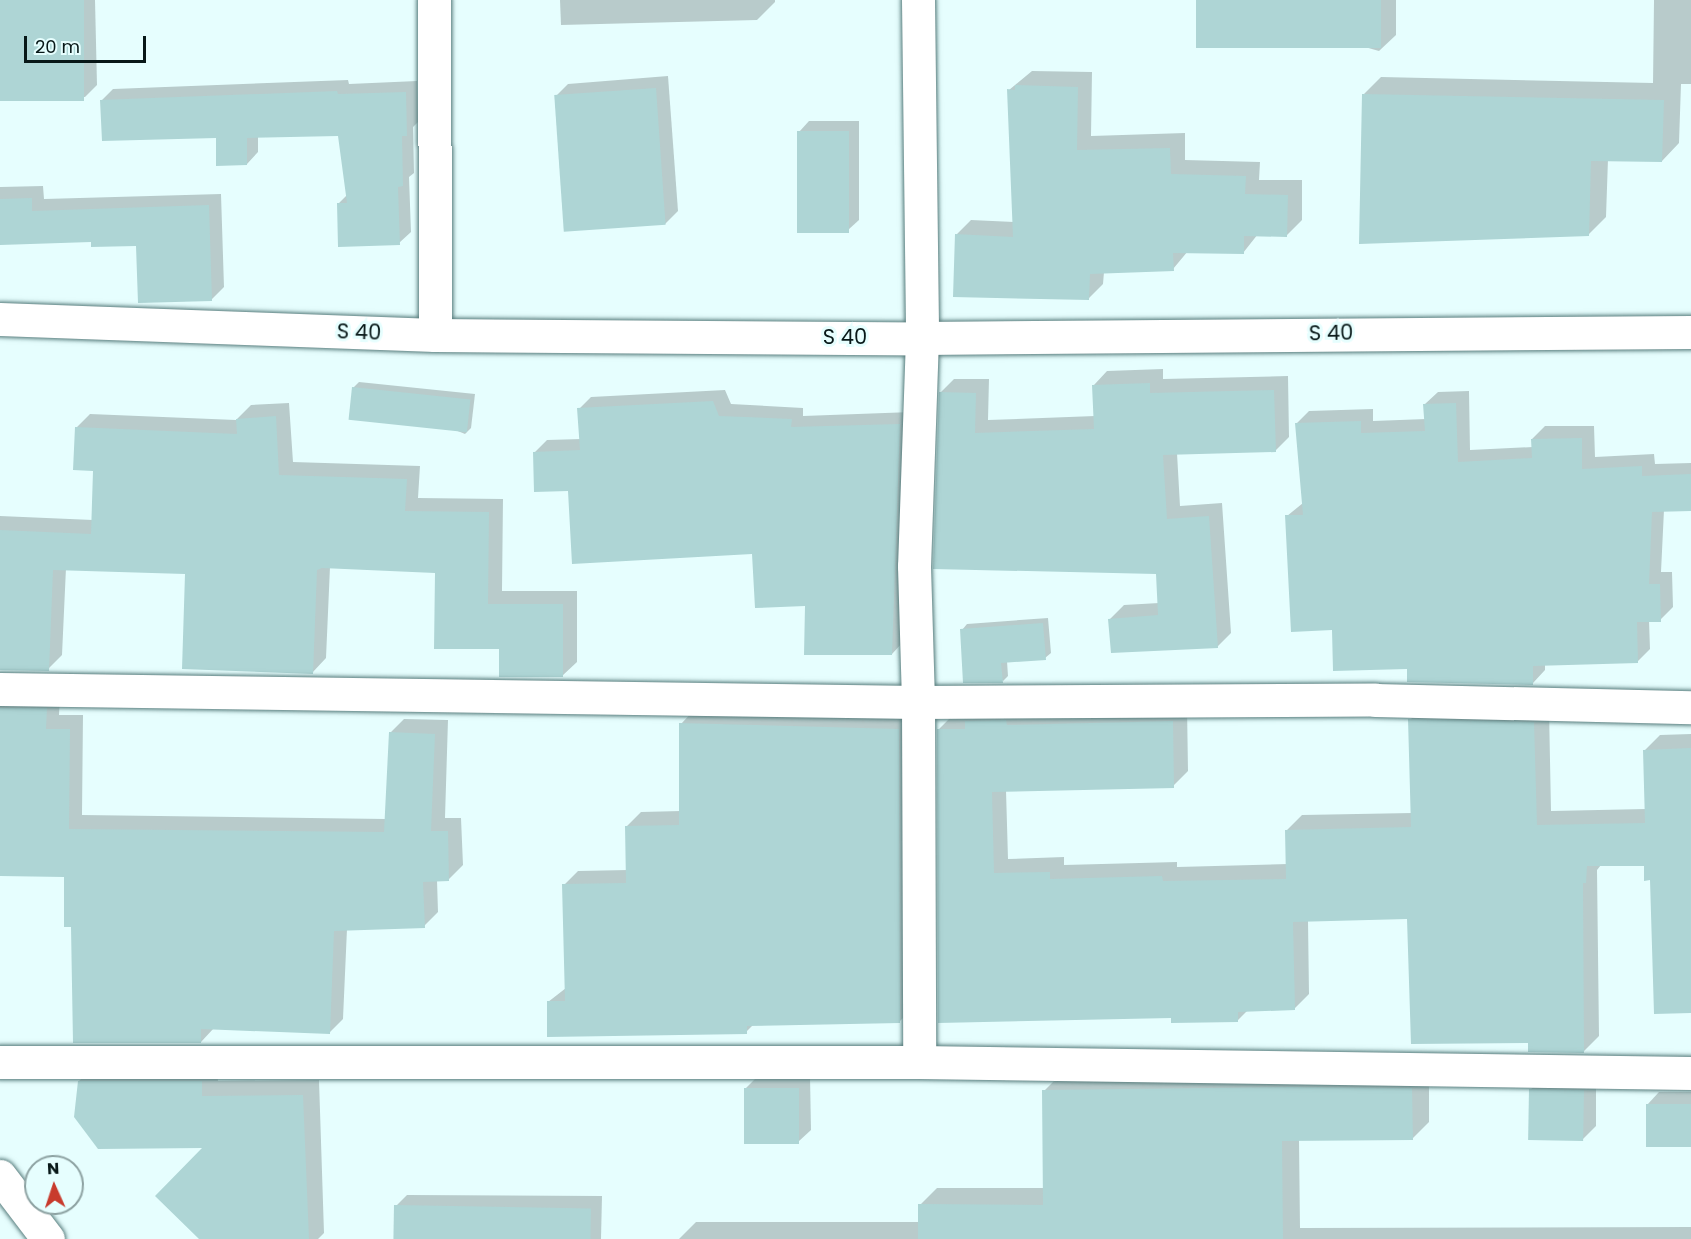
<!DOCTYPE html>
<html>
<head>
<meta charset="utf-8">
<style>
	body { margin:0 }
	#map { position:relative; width:1691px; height:1239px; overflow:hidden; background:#e6fefe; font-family:Poppins,sans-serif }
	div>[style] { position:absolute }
	.shadow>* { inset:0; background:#0003 }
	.building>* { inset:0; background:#aed5d5; transform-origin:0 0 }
	.roads { filter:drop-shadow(0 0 2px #587d7d) drop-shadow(0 0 2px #587d7d) }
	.minor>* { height:33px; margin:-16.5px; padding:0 16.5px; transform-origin:16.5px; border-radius:16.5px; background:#fff }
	span { translate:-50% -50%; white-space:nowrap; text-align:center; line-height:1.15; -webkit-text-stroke:6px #e6fefe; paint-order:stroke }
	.street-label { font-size:21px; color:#081818 }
	.north { position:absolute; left:24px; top:1155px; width:60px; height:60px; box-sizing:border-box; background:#e6fefe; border:2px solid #8da2a2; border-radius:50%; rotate:357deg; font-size:16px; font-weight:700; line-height:24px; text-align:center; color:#081818 }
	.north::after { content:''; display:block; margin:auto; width:21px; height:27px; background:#c83b2d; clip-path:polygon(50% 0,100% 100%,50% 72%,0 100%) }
	.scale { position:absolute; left:24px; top:36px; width:122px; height:27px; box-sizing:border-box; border:3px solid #081818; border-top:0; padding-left:8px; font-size:18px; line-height:21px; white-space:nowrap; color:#081818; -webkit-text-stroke:4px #e6fefe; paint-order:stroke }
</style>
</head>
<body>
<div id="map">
	<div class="shadow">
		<i style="clip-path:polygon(0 0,95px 0,97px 85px,85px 97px,0 99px)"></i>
		<i style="clip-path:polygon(560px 0,775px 0,775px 2px,757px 20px,561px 25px)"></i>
		<i style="clip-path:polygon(1198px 0,1396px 0,1396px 35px,1379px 51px)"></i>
		<i style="clip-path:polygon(1654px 0,1691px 0,1691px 84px,1681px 84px,1679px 143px,1662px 161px,1608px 159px,1606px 217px,1588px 235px,1364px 94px,1381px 77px,1653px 83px)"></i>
		<i style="clip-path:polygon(1032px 71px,1092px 72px,1091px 136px,1185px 133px,1185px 160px,1260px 162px,1259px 180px,1302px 180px,1302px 220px,1287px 235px,1258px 234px,1243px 253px,1188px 251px,1173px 269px,1104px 272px,1103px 284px,1088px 299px,956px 235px,971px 220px,1014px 222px,1009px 90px)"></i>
		<i style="clip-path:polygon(668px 76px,678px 211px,665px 224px,556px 96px,568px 84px)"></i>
		<i style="clip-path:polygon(348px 80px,349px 84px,417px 81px,418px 122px,413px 127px,414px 173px,409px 177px,411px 232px,399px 243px,338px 204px,348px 194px,339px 134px,258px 137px,258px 152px,247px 164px,217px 136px,102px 100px,113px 89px)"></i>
		<i style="clip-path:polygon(809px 121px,859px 121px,859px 220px,848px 230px,799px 132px)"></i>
		<i style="clip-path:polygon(43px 186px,44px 199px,221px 194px,224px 287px,211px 300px,138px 244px,93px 240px,0 243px,0 187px)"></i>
		<i style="clip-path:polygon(1163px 369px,1163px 379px,1288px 376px,1289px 437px,1275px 451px,1177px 453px,1180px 506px,1222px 503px,1231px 633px,1217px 647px,1110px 619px,1124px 605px,1159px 603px,1158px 572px,934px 568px,940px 393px,954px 379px,989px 379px,988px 420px,1095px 416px,1094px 385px,1107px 371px)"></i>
		<i style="clip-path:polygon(359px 382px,475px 394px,471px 428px,465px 434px,353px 388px)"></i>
		<i style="clip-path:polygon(725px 390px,731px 404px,803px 408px,803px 416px,912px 412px,904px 641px,892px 654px,806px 604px,754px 553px,570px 490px,535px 452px,547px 440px,581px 439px,579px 409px,591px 397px)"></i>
		<i style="clip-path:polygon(1469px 391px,1470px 450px,1533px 447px,1532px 439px,1545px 426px,1594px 426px,1595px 457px,1654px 454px,1655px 464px,1691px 463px,1691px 509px,1664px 510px,1661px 572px,1672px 572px,1673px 607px,1660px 620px,1649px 620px,1650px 649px,1637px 662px,1545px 664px,1545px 670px,1533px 683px,1409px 668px,1333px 628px,1287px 516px,1303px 503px,1297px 423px,1309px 411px,1373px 409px,1373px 421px,1426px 419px,1425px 404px,1438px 392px)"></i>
		<i style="clip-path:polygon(289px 403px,293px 462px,420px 466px,418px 498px,503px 499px,502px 591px,577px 591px,577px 662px,562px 676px,500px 648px,437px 571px,330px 567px,326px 658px,312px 673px,187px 573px,66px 568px,62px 655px,48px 669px,0 669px,0 516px,93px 520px,94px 470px,76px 428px,90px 414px,236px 420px,251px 405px)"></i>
		<i style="clip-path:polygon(1048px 618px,1051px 653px,1045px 658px,1007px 661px,1008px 676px,1003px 681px,962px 630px,967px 624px)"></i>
		<i style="clip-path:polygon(0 687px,60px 695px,59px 715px,83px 715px,82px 815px,386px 819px,390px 733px,404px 719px,448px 720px,445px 818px,461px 818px,463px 865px,449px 879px,437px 880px,438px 912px,424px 926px,347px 929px,343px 1019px,329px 1033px,214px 1028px,201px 1042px,72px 925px,65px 875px,0 875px)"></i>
		<i style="clip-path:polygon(1425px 705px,1549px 708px,1551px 811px,1646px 809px,1645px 750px,1660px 735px,1691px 734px,1691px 1011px,1646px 865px,1601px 865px,1597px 870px,1599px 1036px,1584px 1051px,1530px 1042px,1409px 917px,1308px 920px,1309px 994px,1294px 1009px,1248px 1010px,1237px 1021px,1172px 1016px,939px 1022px,938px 730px,953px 715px,1187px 706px,1188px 771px,1173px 786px,1006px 790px,1008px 859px,1064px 857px,1064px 865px,1177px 862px,1177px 867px,1288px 864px,1287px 830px,1302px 815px,1412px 813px,1410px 720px)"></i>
		<i style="clip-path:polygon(695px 709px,913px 715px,914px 1007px,900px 1021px,754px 1024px,746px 1032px,548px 1002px,566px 988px,564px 885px,578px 871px,628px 870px,627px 826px,641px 812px,681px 811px,681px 724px)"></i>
		<i style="clip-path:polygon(95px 1066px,217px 1066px,218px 1081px,319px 1080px,324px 1233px,318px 1239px,201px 1239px,206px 1146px,79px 1081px)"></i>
		<i style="clip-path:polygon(1429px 1071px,1429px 1122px,1412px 1139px,1299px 1139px,1300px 1228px,1691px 1227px,1691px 1239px,679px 1239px,696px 1222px,920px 1222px,920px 1205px,937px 1188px,1045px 1188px,1044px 1091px,1061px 1074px)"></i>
		<i style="clip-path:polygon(758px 1076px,810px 1076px,811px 1130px,798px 1142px,746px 1088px)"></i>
		<i style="clip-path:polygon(1543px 1078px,1596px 1078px,1596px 1126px,1583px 1139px,1530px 1090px)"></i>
		<i style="clip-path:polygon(1659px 1092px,1691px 1092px,1691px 1145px,1647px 1105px)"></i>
		<i style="clip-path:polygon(407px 1195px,602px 1196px,601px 1239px,396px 1239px,396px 1206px)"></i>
	</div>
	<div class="building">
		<i style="left:0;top:0;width:84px;height:101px"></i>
		<i style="left:1196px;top:0;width:185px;height:48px"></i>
		<i style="clip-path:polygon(1015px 85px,1078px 87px,1077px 150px,1170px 148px,1171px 174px,1246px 176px,1245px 194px,1288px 195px,1287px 237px,1244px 236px,1244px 254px,1173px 253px,1174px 271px,1090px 274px,1089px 300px,953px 297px,955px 234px,1013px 237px,1007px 89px,1015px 90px)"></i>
		<i style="left:656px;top:88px;width:137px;height:102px;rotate:86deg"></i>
		<i style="clip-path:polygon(337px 91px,338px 94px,406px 92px,407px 136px,402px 136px,403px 186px,398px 187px,400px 245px,338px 247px,337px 203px,347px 203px,338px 136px,247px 138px,247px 165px,216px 166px,216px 138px,102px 141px,100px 100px)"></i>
		<i style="clip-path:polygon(1362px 94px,1664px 100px,1662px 162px,1591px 161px,1589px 236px,1359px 244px)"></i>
		<i style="left:797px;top:131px;width:52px;height:102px"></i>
		<i style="clip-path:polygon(32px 198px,32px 211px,209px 205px,212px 301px,138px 303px,136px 246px,91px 247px,91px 242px,0 245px,0 199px)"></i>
		<i style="clip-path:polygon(1150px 383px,1150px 393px,1274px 390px,1276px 452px,1163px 455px,1167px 519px,1209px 516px,1218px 648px,1111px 653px,1108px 619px,1158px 615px,1156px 574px,933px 569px,939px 392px,976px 393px,975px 433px,1094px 429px,1092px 385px)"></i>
		<i style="left:352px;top:387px;width:119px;height:33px;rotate:6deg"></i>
		<i style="clip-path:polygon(713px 401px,719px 416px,792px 419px,791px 427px,900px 424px,892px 655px,804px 655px,805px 606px,755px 608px,752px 554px,572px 564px,568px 491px,534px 492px,533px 452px,580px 450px,577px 408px)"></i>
		<i style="clip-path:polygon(1456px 403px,1458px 462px,1532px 458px,1531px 439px,1582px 438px,1582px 469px,1642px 466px,1642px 476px,1691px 474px,1691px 511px,1652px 512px,1649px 584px,1660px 584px,1661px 622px,1637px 622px,1638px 663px,1533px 666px,1533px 685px,1407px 682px,1407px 669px,1333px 671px,1332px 630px,1291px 632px,1285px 515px,1303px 515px,1295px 423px,1361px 421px,1361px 433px,1425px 431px,1423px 404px)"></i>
		<i style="clip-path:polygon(276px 416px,279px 475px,407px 479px,405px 511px,489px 512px,488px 604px,563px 604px,563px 677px,499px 677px,499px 649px,434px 649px,435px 573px,322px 568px,317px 570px,313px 674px,182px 669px,185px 574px,53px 570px,49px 671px,0 670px,0 530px,91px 534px,93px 471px,73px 470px,75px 427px,237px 434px,236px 419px)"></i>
		<i style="clip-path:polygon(1043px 623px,1046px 660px,1001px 663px,1003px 683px,963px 683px,960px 629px)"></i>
		<i style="clip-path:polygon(0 708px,47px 708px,46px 729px,70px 729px,69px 829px,384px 832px,389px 732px,435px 734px,431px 831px,448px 831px,449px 881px,423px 882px,425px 928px,334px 931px,330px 1034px,201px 1029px,201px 1043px,73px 1043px,71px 927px,64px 927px,64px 877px,0 876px)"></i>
		<i style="clip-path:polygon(1408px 719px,1534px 722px,1537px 825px,1645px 823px,1643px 750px,1691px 748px,1691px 1013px,1654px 1014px,1650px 880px,1644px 881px,1644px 866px,1587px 866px,1586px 883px,1583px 883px,1584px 1053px,1528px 1052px,1528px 1043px,1411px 1044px,1407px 919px,1293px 922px,1295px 1010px,1238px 1012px,1238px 1022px,1171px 1023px,1171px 1018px,938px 1023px,937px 729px,965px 729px,965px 721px,1006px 720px,1007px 725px,1173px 721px,1174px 788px,992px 792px,994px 873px,1050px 872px,1050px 879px,1162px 876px,1163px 881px,1286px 879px,1285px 830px,1411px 827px)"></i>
		<i style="clip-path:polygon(679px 723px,899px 729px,900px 1023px,747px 1026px,747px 1034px,547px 1037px,547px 1001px,565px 1001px,562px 884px,626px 883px,625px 826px,679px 825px)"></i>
		<i style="clip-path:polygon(78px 1081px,202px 1081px,202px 1096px,303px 1095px,309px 1239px,199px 1239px,155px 1196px,202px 1148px,98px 1149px,74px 1117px)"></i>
		<i style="clip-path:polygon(1289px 1087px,1412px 1088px,1413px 1140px,1282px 1141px,1283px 1239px,918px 1239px,918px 1204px,1043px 1205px,1042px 1090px)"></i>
		<i style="left:744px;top:1088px;width:55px;height:56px"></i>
		<i style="left:1529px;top:1089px;width:55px;height:51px;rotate:1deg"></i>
		<i style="left:1646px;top:1104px;width:45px;height:43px"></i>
		<i style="left:394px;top:1205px;width:197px;height:34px;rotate:1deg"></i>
	</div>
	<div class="roads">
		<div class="minor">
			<i style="left:434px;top:0;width:335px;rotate:89.8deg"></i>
			<i style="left:918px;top:0;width:338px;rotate:89.3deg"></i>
			<i style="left:922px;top:338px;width:228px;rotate:92deg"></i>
			<i style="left:914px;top:566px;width:136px;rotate:88.3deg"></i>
			<i style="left:918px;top:702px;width:360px;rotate:89.8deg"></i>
			<i style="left:0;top:319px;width:435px;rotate:2.1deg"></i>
			<i style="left:435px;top:335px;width:487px;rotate:0.4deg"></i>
			<i style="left:922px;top:338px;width:769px;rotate:-0.45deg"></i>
			<i style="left:0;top:689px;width:918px;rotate:0.81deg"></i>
			<i style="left:918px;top:702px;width:457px;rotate:-0.3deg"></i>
			<i style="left:1375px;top:700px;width:316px;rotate:1.3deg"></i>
			<i style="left:0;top:1062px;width:919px"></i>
			<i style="left:919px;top:1062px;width:772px;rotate:0.82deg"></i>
			<i style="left:0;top:1176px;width:79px;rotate:52.7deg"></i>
		</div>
	</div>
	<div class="street-label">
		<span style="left:359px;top:332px;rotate:2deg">S 40</span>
		<span style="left:1331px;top:333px;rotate:-1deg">S 40</span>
		<span style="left:845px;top:337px">S 40</span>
	</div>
	<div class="north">N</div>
	<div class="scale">20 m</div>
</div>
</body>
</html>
